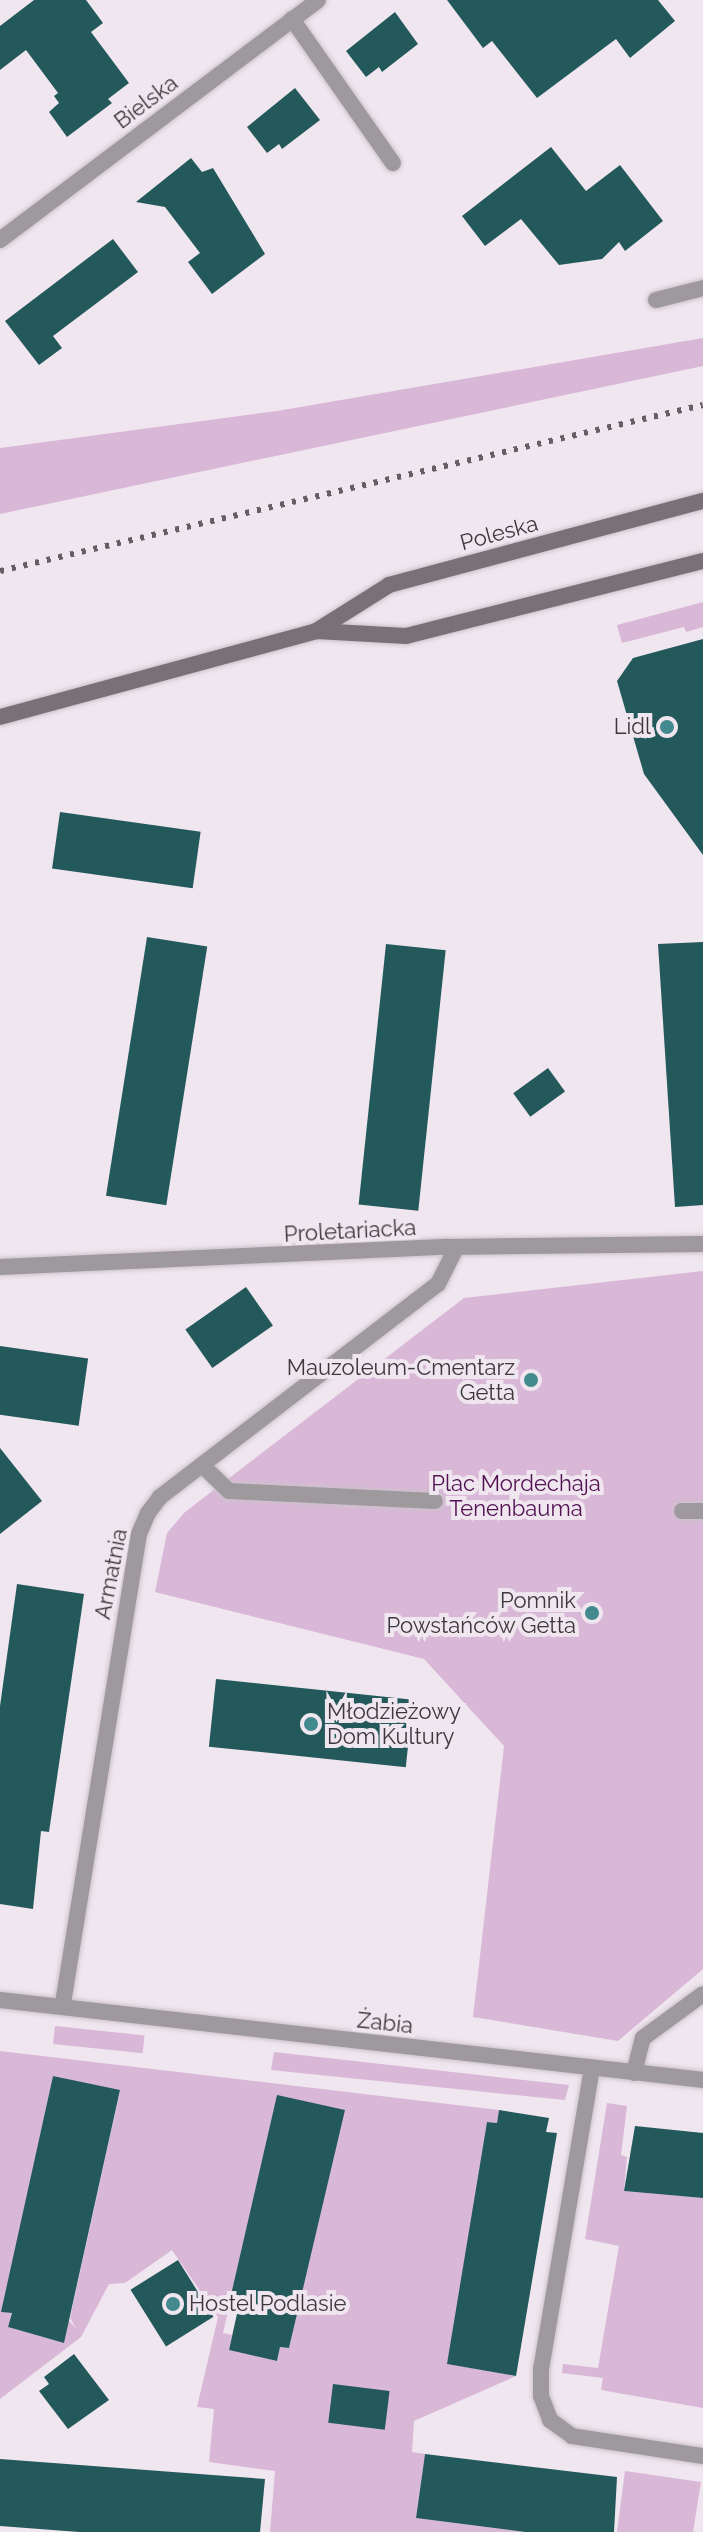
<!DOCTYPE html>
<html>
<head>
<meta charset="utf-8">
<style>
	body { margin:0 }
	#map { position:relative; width:703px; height:2532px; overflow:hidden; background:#f0e6ef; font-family:Raleway,sans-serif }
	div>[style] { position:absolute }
	.green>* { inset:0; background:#d9b7d7; transform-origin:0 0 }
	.building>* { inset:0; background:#24595c; transform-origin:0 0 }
	.roads { filter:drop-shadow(0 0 2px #ccc3cb) drop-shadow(0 0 2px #ccc3cb) }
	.service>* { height:16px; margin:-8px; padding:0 8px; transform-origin:8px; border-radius:8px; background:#9d999d }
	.pedestrian>* { height:16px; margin:-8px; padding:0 8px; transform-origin:8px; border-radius:8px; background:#9d999d }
	.minor>* { height:16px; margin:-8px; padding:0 8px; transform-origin:8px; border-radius:8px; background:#9d999d }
	.secondary>* { height:16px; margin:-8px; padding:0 8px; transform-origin:8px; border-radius:8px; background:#787278 }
	.rail>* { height:6px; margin-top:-3px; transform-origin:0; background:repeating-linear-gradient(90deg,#655f64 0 4px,transparent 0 12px) }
	.dots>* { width:22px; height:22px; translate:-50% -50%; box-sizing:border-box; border:4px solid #f0e6ef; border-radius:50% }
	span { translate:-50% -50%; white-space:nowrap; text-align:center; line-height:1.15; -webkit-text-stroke:8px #f0e6ef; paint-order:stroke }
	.street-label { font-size:22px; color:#3c383c }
	.poi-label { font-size:22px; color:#3c383c }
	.right { translate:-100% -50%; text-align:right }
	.left { translate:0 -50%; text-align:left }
	.park-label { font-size:22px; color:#521252 }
</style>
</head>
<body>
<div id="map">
	<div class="green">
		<i style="clip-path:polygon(703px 338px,703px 366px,0 514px,0 448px,277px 411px)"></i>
		<i style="clip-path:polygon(703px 602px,703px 627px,686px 632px,684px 627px,622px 643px,617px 625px)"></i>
		<i style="clip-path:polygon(703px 1271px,703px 1969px,618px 2041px,473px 2017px,504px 1746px,424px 1659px,155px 1592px,167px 1533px,185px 1512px,464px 1298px)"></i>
		<i style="left:55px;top:2026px;width:90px;height:18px;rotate:6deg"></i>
		<i style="clip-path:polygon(evenodd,0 2051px,499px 2110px,497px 2123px,487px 2122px,448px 2364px,516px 2376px,414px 2421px,412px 2452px,425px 2454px,416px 2518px,525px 2532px,270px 2532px,275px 2471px,209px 2462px,214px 2409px,197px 2407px,218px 2317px,172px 2250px,125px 2283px,109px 2284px,81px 2337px,0 2399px,0 2051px,53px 2076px,120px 2091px,70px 2318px,76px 2328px,69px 2321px,58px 2324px,53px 2340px,8px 2327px,12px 2313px,2px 2312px,53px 2076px,0 2051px,277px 2096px,344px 2111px,289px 2348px,280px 2347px,277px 2361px,229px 2350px,232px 2335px,223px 2333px,277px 2096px)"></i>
		<i style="clip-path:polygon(274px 2052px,569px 2085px,565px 2100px,271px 2070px)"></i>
		<i style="clip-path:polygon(607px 2103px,627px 2106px,621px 2155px,627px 2157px,624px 2191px,703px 2198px,703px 2408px,601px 2390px,603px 2378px,562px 2373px,563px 2364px,598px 2368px,619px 2246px,585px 2239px)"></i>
		<i style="clip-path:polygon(625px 2471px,701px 2482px,693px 2532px,617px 2532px)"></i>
	</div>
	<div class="building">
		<i style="clip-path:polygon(34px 0,86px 0,103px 23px,91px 32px,129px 83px,108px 99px,112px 103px,67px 137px,49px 112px,59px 103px,54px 96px,58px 93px,26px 50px,0 70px,0 26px)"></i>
		<i style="clip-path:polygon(447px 0,658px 0,675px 21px,630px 58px,616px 39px,537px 98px,492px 41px,483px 48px)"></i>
		<i style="clip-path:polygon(395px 12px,418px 44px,382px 72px,379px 67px,366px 77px,346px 51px)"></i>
		<i style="clip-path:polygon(295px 88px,320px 120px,282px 149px,279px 144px,267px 153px,247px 127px)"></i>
		<i style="clip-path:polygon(551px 147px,586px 191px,620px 165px,663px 221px,625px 251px,619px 242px,602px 259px,559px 265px,521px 219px,485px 246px,462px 216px)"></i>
		<i style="clip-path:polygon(191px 158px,202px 172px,213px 168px,265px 254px,212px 294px,188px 262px,200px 253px,165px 207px,136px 202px)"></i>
		<i style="clip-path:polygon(113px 239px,138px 272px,53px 336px,62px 348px,39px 365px,5px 321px)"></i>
		<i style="clip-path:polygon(703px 639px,703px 855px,644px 774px,617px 681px,633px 658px)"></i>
		<i style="left:60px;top:812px;width:142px;height:57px;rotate:8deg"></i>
		<i style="left:147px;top:937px;width:61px;height:262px;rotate:9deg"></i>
		<i style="clip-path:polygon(703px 942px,703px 1205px,675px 1207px,658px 944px)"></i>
		<i style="left:386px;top:944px;width:60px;height:262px;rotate:6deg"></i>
		<i style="left:548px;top:1068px;width:29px;height:43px;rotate:54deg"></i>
		<i style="left:246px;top:1287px;width:47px;height:74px;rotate:55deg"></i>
		<i style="left:0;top:1346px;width:89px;height:68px;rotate:8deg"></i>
		<i style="clip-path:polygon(0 1448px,42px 1501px,0 1534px)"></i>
		<i style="clip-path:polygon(17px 1584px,84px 1594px,49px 1832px,41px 1831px,33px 1909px,0 1904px,0 1706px)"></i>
		<i style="left:216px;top:1679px;width:198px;height:68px;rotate:6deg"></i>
		<i style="clip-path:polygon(53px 2076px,120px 2090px,64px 2343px,8px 2327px,12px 2313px,1px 2312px)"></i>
		<i style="clip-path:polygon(277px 2095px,345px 2110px,289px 2348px,280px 2347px,277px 2361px,229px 2350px,240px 2300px,228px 2308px)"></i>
		<i style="clip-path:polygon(499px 2110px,549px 2118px,546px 2132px,557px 2133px,516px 2376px,447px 2364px,487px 2122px,497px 2123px)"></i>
		<i style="clip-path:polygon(635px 2126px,703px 2133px,703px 2198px,624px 2191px)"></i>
		<i style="left:178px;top:2260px;width:67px;height:56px;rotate:58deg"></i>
		<i style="clip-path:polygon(74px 2354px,109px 2400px,68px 2429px,39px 2391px,49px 2384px,44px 2377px)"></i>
		<i style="left:333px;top:2384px;width:57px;height:39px;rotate:7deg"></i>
		<i style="clip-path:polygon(425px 2454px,617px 2477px,614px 2532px,525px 2532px,416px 2518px)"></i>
		<i style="clip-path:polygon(0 2459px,265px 2479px,260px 2532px,79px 2532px,0 2526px)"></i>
	</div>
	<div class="roads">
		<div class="service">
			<i style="left:292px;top:19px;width:176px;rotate:55deg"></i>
			<i style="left:656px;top:300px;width:49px;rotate:-14.3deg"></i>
			<i style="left:634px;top:2073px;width:36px;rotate:-76deg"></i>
			<i style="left:643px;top:2038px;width:74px;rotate:-36.3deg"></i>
		</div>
		<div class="pedestrian">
			<i style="left:203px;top:1466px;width:36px;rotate:44deg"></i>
			<i style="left:229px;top:1491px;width:206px;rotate:2.8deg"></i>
			<i style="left:682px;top:1511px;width:21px"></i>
		</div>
		<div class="minor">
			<i style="left:0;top:240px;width:398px;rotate:-37deg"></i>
			<i style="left:0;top:1267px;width:449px;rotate:-2.6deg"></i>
			<i style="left:449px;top:1247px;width:254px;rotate:-0.7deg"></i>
			<i style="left:0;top:2000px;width:708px;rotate:6.49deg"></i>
			<i style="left:63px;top:2003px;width:475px;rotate:-80.8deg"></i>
			<i style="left:139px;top:1534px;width:23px;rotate:-67deg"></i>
			<i style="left:148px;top:1513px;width:20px;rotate:-53deg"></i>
			<i style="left:160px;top:1497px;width:350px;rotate:-37.5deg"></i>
			<i style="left:438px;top:1284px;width:40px;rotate:-63.4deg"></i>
			<i style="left:592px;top:2068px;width:305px;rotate:99.6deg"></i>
			<i style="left:541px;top:2369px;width:27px;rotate:90deg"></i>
			<i style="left:541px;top:2396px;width:26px;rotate:69deg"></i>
			<i style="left:550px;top:2420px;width:27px;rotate:36deg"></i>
			<i style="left:572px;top:2436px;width:133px;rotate:8.7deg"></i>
		</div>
		<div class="secondary">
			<i style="left:316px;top:631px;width:90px;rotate:3.2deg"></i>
			<i style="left:406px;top:636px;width:306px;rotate:-14.2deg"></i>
			<i style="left:0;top:717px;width:327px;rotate:-15.2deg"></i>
			<i style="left:316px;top:631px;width:86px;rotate:-32.2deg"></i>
			<i style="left:389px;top:585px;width:325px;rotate:-15deg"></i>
		</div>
	</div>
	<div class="rail">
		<i style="left:0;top:571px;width:722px;rotate:-13.29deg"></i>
	</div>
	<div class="dots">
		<i style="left:667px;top:727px;background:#428a8e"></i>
		<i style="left:531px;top:1380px;background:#428a8e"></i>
		<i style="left:592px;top:1613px;background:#428a8e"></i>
		<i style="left:311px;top:1724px;background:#428a8e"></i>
		<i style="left:173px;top:2304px;background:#428a8e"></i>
	</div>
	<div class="street-label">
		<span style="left:146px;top:102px;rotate:-37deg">Bielska</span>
		<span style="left:499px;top:533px;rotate:-15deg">Poleska</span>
		<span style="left:350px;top:1231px;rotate:-3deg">Proletariacka</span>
		<span style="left:111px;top:1574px;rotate:-79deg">Armatnia</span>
		<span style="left:385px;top:2023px;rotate:6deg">Żabia</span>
	</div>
	<div class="poi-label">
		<span class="right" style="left:651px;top:727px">Lidl</span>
		<span class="right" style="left:515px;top:1380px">Mauzoleum-Cmentarz<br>Getta</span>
		<span class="right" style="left:576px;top:1613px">Pomnik<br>Powstańców Getta</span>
		<span class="left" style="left:327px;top:1724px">Młodzieżowy<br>Dom Kultury</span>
		<span class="left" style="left:189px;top:2304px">Hostel Podlasie</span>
	</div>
	<div class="park-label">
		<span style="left:516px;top:1496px">Plac Mordechaja<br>Tenenbauma</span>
	</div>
</div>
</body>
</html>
